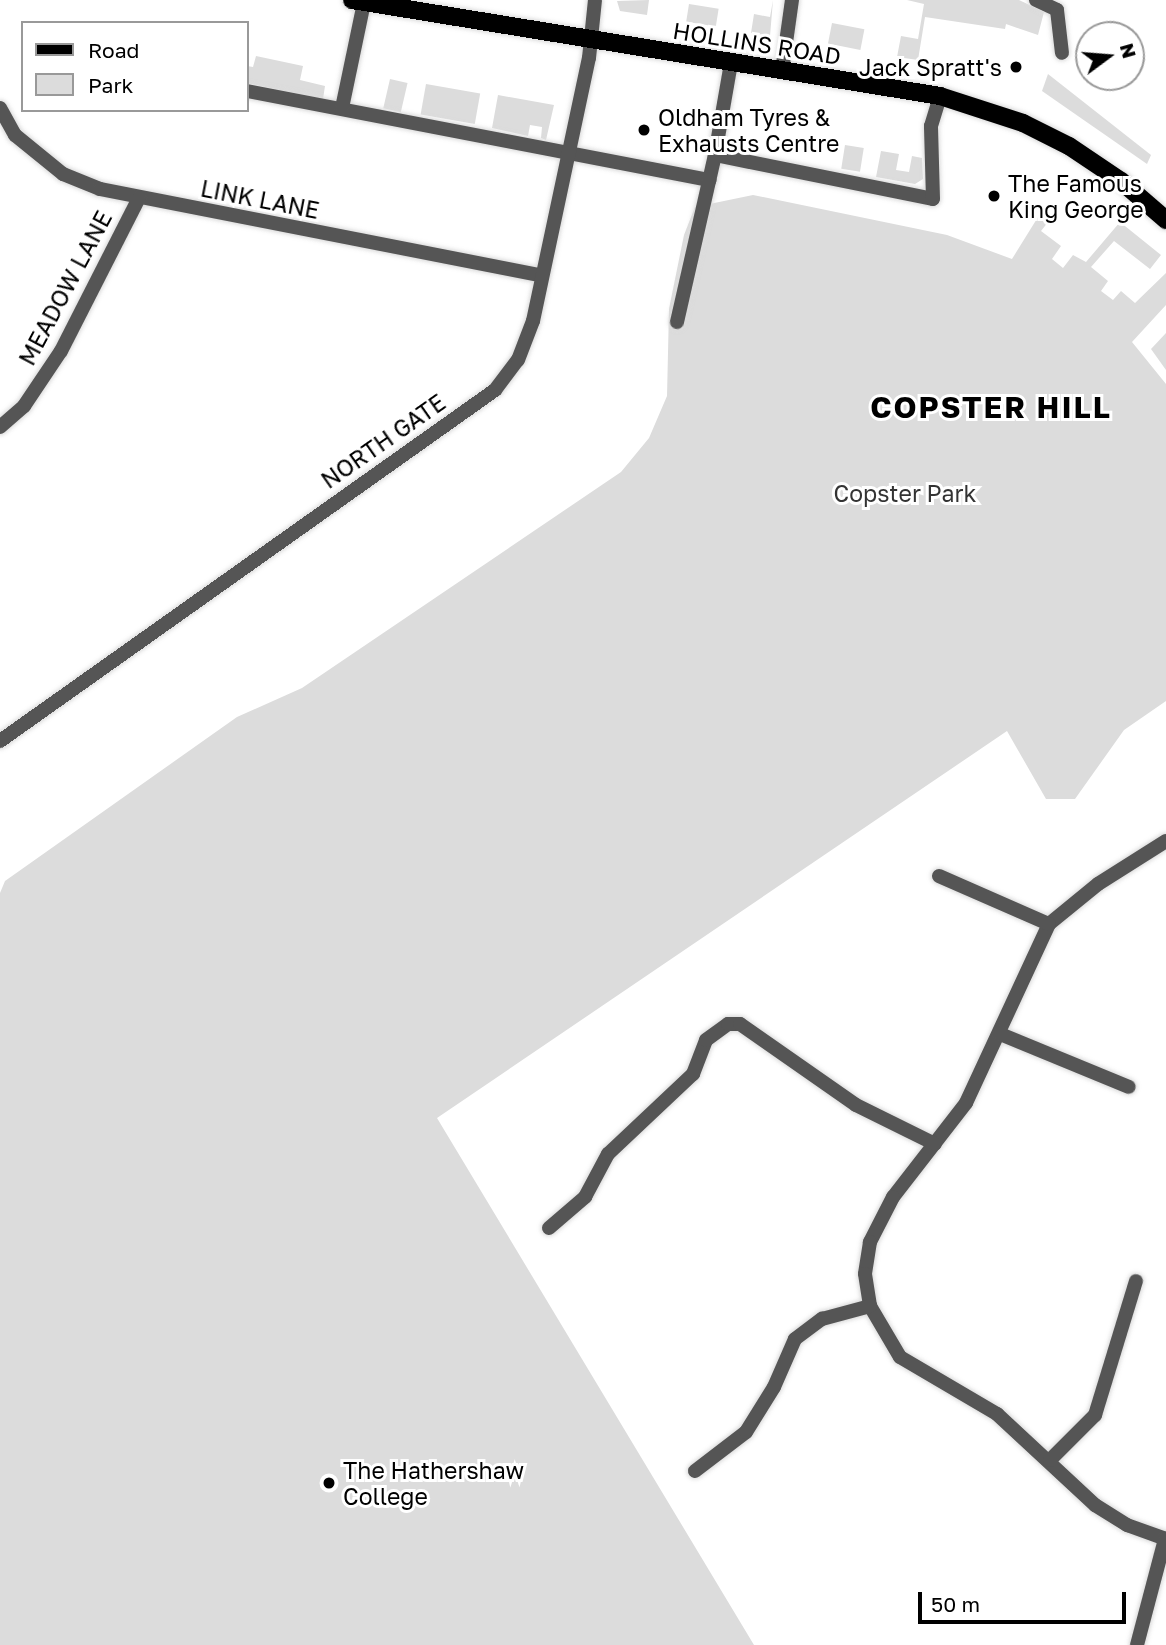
<!DOCTYPE html>
<html>
<head>
<meta charset="utf-8">
<style>
	body { margin:0 }
	#map { position:relative; width:1166px; height:1645px; overflow:hidden; background:#fff; font-family:"Golos Text",sans-serif }
	div>[style] { position:absolute }
	.green>* { inset:0; background:#dcdcdc; transform-origin:0 0 }
	.roads { filter:drop-shadow(0 0 2px #dbdbdb) drop-shadow(0 0 2px #dbdbdb) }
	.service>* { height:14px; margin:-7px; padding:0 7px; transform-origin:7px; border-radius:7px; background:#555 }
	.minor>* { height:14px; margin:-7px; padding:0 7px; transform-origin:7px; border-radius:7px; background:#555 }
	.primary>* { height:18px; margin:-9px; padding:0 9px; transform-origin:9px; border-radius:9px; background:#000 }
	.dots>* { width:19px; height:19px; translate:-50% -50%; box-sizing:border-box; border:4px solid #fff; border-radius:50% }
	span { translate:-50% -50%; white-space:nowrap; text-align:center; line-height:1.15; -webkit-text-stroke:6px #fff; paint-order:stroke }
	.street-label { font-size:23px; color:#000 }
	.poi-label { font-size:23px; color:#000 }
	.right { translate:-100% -50%; text-align:right }
	.left { translate:0 -50%; text-align:left }
	.park-label { font-size:23px; color:#333 }
	.district-label { font-size:30px; color:#000; font-weight:700; letter-spacing:2px }
	.legend { position:absolute; left:21px; top:21px; width:228px; height:91px; box-sizing:border-box; background:#fff; border:2px solid #999; margin:0; padding:9px 12px; list-style:none; font-size:21px; color:#000 }
	.legend li { display:flex; align-items:center; gap:14px; height:35px }
	.legend b { width:35px; border:2px solid #999 }
	.north { position:absolute; left:1075px; top:21px; width:70px; height:70px; box-sizing:border-box; background:#fff; border:2px solid #999; border-radius:50%; rotate:74deg; font-size:19px; font-weight:700; line-height:28px; text-align:center; color:#000 }
	.north::after { content:''; display:block; margin:auto; width:24px; height:32px; background:#000; clip-path:polygon(50% 0,100% 100%,50% 72%,0 100%) }
	.scale { position:absolute; left:918px; top:1592px; width:208px; height:32px; box-sizing:border-box; border:4px solid #000; border-top:0; padding-left:9px; font-size:21px; line-height:24px; white-space:nowrap; color:#000; -webkit-text-stroke:5px #fff; paint-order:stroke }
</style>
</head>
<body>
<div id="map">
	<div class="green">
		<i style="clip-path:polygon(649px 0,647px 15px,620px 11px,617px 1px)"></i>
		<i style="clip-path:polygon(773px 0,770px 36px,751px 33px,754px 14px,770px 17px)"></i>
		<i style="clip-path:polygon(907px 0,1019px 0,1044px 12px,1038px 35px,1006px 24px,1005px 29px,925px 17px,918px 60px,897px 57px,901px 36px,918px 39px,924px 4px)"></i>
		<i style="left:689px;top:4px;width:30px;height:18px;rotate:9deg"></i>
		<i style="left:832px;top:23px;width:33px;height:21px;rotate:11deg"></i>
		<i style="clip-path:polygon(256px 56px,303px 66px,300px 80px,325px 86px,323px 99px,247px 83px,247px 66px,253px 67px)"></i>
		<i style="clip-path:polygon(1048px 74px,1151px 155px,1147px 164px,1042px 91px)"></i>
		<i style="left:390px;top:79px;width:18px;height:30px;rotate:13deg"></i>
		<i style="left:426px;top:84px;width:55px;height:31px;rotate:10deg"></i>
		<i style="clip-path:polygon(498px 95px,554px 105px,546px 140px,541px 138px,542px 127px,530px 125px,528px 136px,492px 128px)"></i>
		<i style="left:845px;top:145px;width:19px;height:24px;rotate:9deg"></i>
		<i style="clip-path:polygon(881px 151px,899px 154px,896px 170px,909px 172px,912px 156px,922px 158px,923px 179px,915px 184px,876px 177px)"></i>
		<i style="clip-path:polygon(753px 195px,947px 235px,1012px 259px,1043px 209px,1052px 217px,1041px 231px,1061px 246px,1052px 259px,1063px 268px,1073px 255px,1086px 262px,1120px 222px,1161px 255px,1150px 269px,1114px 241px,1091px 267px,1108px 281px,1101px 291px,1113px 300px,1121px 291px,1135px 303px,1166px 273px,1166px 305px,1132px 342px,1166px 384px,1166px 701px,1124px 730px,1075px 799px,1046px 799px,1007px 731px,437px 1118px,754px 1645px,0 1645px,0 893px,5px 881px,237px 717px,302px 688px,621px 472px,649px 438px,667px 396px,669px 309px,684px 235px,695px 207px)"></i>
		<i style="clip-path:polygon(1166px 333px,1166px 370px,1151px 349px)"></i>
	</div>
	<div class="roads">
		<div class="service">
			<i style="left:1036px;top:0;width:23px;rotate:25deg"></i>
			<i style="left:1057px;top:10px;width:43px;rotate:83.4deg"></i>
			<i style="left:731px;top:63px;width:93px;rotate:99.9deg"></i>
			<i style="left:715px;top:155px;width:222px;rotate:11.4deg"></i>
			<i style="left:933px;top:199px;width:73px;rotate:-91.6deg"></i>
			<i style="left:931px;top:126px;width:31px;rotate:-73deg"></i>
			<i style="left:247px;top:91px;width:471px;rotate:10.9deg"></i>
			<i style="left:342px;top:108px;width:107px;rotate:-78.2deg"></i>
			<i style="left:677px;top:322px;width:171px;rotate:-77.2deg"></i>
		</div>
		<div class="minor">
			<i style="left:782px;top:71px;width:72px;rotate:-82deg"></i>
			<i style="left:0;top:108px;width:31px;rotate:61deg"></i>
			<i style="left:15px;top:135px;width:62px;rotate:39.1deg"></i>
			<i style="left:63px;top:174px;width:40px;rotate:22deg"></i>
			<i style="left:100px;top:189px;width:450px;rotate:11.1deg"></i>
			<i style="left:0;top:427px;width:32px;rotate:-41deg"></i>
			<i style="left:24px;top:406px;width:66px;rotate:-56.1deg"></i>
			<i style="left:61px;top:351px;width:172px;rotate:-63deg"></i>
			<i style="left:0;top:741px;width:607px;rotate:-35.34deg"></i>
			<i style="left:495px;top:390px;width:38px;rotate:-53deg"></i>
			<i style="left:518px;top:360px;width:42px;rotate:-69deg"></i>
			<i style="left:533px;top:321px;width:269px;rotate:-78deg"></i>
			<i style="left:589px;top:58px;width:58px;rotate:-84.1deg"></i>
			<i style="left:1166px;top:841px;width:80px;rotate:147.7deg"></i>
			<i style="left:1098px;top:884px;width:63px;rotate:140.8deg"></i>
			<i style="left:1049px;top:924px;width:197px;rotate:114.9deg"></i>
			<i style="left:966px;top:1103px;width:119px;rotate:127.8deg"></i>
			<i style="left:893px;top:1197px;width:51px;rotate:117.1deg"></i>
			<i style="left:870px;top:1242px;width:32px;rotate:99deg"></i>
			<i style="left:865px;top:1274px;width:32px;rotate:81deg"></i>
			<i style="left:870px;top:1306px;width:59px;rotate:59.5deg"></i>
			<i style="left:900px;top:1357px;width:113px;rotate:30.4deg"></i>
			<i style="left:997px;top:1414px;width:134px;rotate:42.9deg"></i>
			<i style="left:1095px;top:1505px;width:38px;rotate:32deg"></i>
			<i style="left:1127px;top:1525px;width:41px;rotate:19.7deg"></i>
			<i style="left:939px;top:876px;width:120px;rotate:23.6deg"></i>
			<i style="left:1000px;top:1034px;width:139px;rotate:22.3deg"></i>
			<i style="left:549px;top:1228px;width:48px;rotate:-40.7deg"></i>
			<i style="left:585px;top:1197px;width:49px;rotate:-61.9deg"></i>
			<i style="left:608px;top:1154px;width:117px;rotate:-43.3deg"></i>
			<i style="left:693px;top:1074px;width:36px;rotate:-69deg"></i>
			<i style="left:706px;top:1040px;width:27px;rotate:-36deg"></i>
			<i style="left:728px;top:1024px;width:12px"></i>
			<i style="left:740px;top:1024px;width:141px;rotate:34.9deg"></i>
			<i style="left:856px;top:1105px;width:88px;rotate:26.3deg"></i>
			<i style="left:1050px;top:1460px;width:64px;rotate:-45deg"></i>
			<i style="left:1095px;top:1415px;width:140px;rotate:-73deg"></i>
			<i style="left:695px;top:1471px;width:64px;rotate:-37.4deg"></i>
			<i style="left:746px;top:1432px;width:53px;rotate:-58.1deg"></i>
			<i style="left:774px;top:1387px;width:52px;rotate:-66.4deg"></i>
			<i style="left:795px;top:1339px;width:34px;rotate:-37deg"></i>
			<i style="left:822px;top:1319px;width:50px;rotate:-15.2deg"></i>
			<i style="left:1137px;top:1645px;width:110px;rotate:-75.2deg"></i>
		</div>
		<div class="primary">
			<i style="left:352px;top:0;width:596px;rotate:9.27deg"></i>
			<i style="left:940px;top:96px;width:87px;rotate:18deg"></i>
			<i style="left:1023px;top:123px;width:51px;rotate:26.6deg"></i>
			<i style="left:1069px;top:146px;width:63px;rotate:33.9deg"></i>
			<i style="left:1121px;top:181px;width:60px;rotate:40.9deg"></i>
		</div>
	</div>
	<div class="dots">
		<i style="left:1016px;top:67px;background:#000"></i>
		<i style="left:644px;top:130px;background:#000"></i>
		<i style="left:994px;top:196px;background:#000"></i>
		<i style="left:329px;top:1483px;background:#000"></i>
	</div>
	<div class="street-label">
		<span style="left:757px;top:43px;rotate:9deg">HOLLINS ROAD</span>
		<span style="left:260px;top:199px;rotate:11deg">LINK LANE</span>
		<span style="left:65px;top:288px;rotate:-62deg">MEADOW LANE</span>
		<span style="left:383px;top:441px;rotate:-35deg">NORTH GATE</span>
	</div>
	<div class="poi-label">
		<span class="right" style="left:1002px;top:67px">Jack Spratt's</span>
		<span class="left" style="left:658px;top:130px">Oldham Tyres &amp;<br>Exhausts Centre</span>
		<span class="left" style="left:1008px;top:196px">The Famous<br>King George</span>
		<span class="left" style="left:343px;top:1483px">The Hathershaw<br>College</span>
	</div>
	<div class="park-label">
		<span style="left:905px;top:493px">Copster Park</span>
	</div>
	<div class="district-label">
		<span style="left:991px;top:407px">COPSTER HILL</span>
	</div>
	<ul class="legend">
	<li><b style="height:9px;background:#000"></b>Road</li>
	<li><b style="height:19px;background:#dcdcdc"></b>Park</li>
	</ul>
	<div class="north">N</div>
	<div class="scale">50 m</div>
</div>
</body>
</html>
